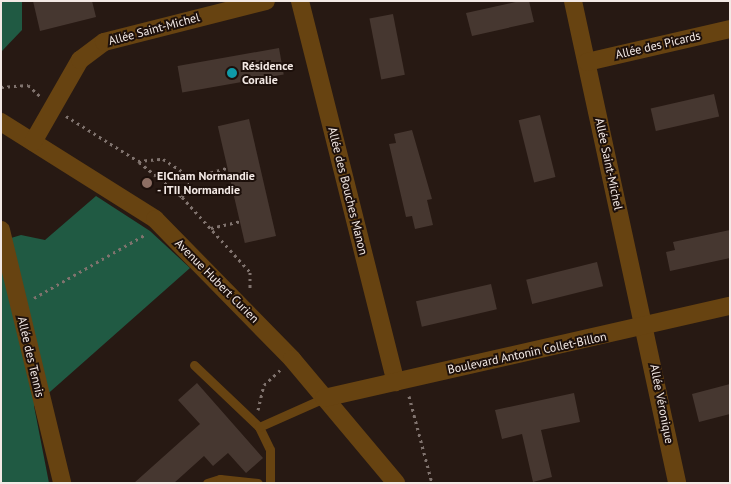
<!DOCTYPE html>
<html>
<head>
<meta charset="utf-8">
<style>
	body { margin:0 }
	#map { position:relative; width:731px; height:484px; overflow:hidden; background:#271913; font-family:"PT Sans",sans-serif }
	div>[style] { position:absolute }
	.forest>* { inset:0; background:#205a43 }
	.building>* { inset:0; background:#463730; transform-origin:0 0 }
	.path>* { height:3px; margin-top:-1.5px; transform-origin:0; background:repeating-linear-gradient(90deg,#80736e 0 2.5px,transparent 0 6.5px) }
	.service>* { height:9px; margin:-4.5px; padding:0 4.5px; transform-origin:4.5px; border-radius:4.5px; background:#674311 }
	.minor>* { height:18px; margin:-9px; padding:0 9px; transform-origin:9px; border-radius:9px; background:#674311 }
	.dots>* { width:14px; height:14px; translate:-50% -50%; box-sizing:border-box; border:2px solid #1d100b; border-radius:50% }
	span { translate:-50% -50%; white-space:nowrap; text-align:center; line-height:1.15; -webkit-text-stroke:4px #1d100b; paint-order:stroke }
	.street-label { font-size:12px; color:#f3e9e5 }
	.poi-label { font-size:12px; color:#f3e9e5; font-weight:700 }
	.left { translate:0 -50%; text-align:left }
	.frame { position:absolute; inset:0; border:2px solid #f3e9e5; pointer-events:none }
</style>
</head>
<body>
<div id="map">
	<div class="forest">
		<i style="clip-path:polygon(1px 1px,22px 1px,22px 30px,1px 52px)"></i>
		<i style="clip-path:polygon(96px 196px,150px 231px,190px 268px,34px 406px,49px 483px,1px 483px,1px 241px,21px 235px,45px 240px)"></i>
	</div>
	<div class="building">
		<i style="clip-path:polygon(33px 1px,92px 1px,96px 17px,40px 31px)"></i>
		<i style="clip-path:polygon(520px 1px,529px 1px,534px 22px,472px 36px,466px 13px)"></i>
		<i style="left:393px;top:14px;width:62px;height:24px;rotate:79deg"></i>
		<i style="left:279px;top:48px;width:27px;height:103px;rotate:80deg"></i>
		<i style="left:714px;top:94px;width:23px;height:65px;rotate:77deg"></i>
		<i style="left:540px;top:115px;width:64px;height:22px;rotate:76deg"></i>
		<i style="left:249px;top:119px;width:120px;height:32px;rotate:77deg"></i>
		<i style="clip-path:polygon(412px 130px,432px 199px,427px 200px,433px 225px,415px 229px,412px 216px,406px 217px,389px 144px,396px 143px,394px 134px)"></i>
		<i style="clip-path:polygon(730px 230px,730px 258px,670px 271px,666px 252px,675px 250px,673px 242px)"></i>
		<i style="left:597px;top:262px;width:25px;height:73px;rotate:76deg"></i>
		<i style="left:491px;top:284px;width:26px;height:77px;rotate:77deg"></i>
		<i style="clip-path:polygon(197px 383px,263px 458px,246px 473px,228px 453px,213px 466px,204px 456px,174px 483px,134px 483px,200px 424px,178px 400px)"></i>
		<i style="clip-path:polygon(730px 384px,730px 414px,699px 422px,692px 394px)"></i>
		<i style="clip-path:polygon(574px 393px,580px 422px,541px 430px,552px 477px,533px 482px,522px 434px,502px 439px,495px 410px)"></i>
	</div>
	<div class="path">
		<i style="left:1px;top:87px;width:27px;rotate:-4deg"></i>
		<i style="left:28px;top:85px;width:18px;rotate:43deg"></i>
		<i style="left:66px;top:116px;width:85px;rotate:32deg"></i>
		<i style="left:138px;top:161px;width:25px;rotate:-5deg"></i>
		<i style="left:163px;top:159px;width:35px;rotate:33deg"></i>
		<i style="left:192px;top:178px;width:37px;rotate:-16deg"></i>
		<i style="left:139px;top:162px;width:55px;rotate:39.1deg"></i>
		<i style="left:182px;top:197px;width:101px;rotate:47.8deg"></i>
		<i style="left:250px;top:272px;width:19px;rotate:90deg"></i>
		<i style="left:182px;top:197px;width:21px;rotate:-62deg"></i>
		<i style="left:211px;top:228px;width:31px;rotate:-13deg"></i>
		<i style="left:34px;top:298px;width:129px;rotate:-29.7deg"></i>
		<i style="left:409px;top:396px;width:90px;rotate:75.2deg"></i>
		<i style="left:258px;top:410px;width:26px;rotate:-77deg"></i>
		<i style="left:264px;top:385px;width:22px;rotate:-43deg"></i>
	</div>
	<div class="service">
		<i style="left:194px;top:365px;width:90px;rotate:43.6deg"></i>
		<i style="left:259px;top:427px;width:25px;rotate:64deg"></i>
		<i style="left:270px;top:450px;width:33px;rotate:90deg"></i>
		<i style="left:259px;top:427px;width:71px;rotate:-24deg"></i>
		<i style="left:207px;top:483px;width:14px;rotate:-17deg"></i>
		<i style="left:220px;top:479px;width:38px;rotate:6deg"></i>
	</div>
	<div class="minor">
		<i style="left:300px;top:1px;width:393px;rotate:75.9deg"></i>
		<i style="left:573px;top:1px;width:493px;rotate:77.8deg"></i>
		<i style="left:587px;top:62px;width:147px;rotate:-13deg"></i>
		<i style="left:1px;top:122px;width:182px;rotate:32.2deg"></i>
		<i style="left:155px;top:219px;width:196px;rotate:45.6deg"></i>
		<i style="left:292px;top:359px;width:162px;rotate:50deg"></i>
		<i style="left:33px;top:142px;width:95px;rotate:-60.2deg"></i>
		<i style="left:80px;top:60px;width:30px;rotate:-37deg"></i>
		<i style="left:104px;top:42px;width:167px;rotate:-14.2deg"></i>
		<i style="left:1px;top:230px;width:260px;rotate:76.4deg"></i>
		<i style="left:324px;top:398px;width:416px;rotate:-12.8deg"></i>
	</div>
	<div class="dots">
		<i style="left:232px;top:73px;background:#0f9aa8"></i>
		<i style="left:147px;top:183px;background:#8d6e63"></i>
	</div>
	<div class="street-label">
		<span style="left:154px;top:29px;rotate:-15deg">Allée Saint-Michel</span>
		<span style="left:658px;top:45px;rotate:-13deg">Allée des Picards</span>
		<span style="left:609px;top:164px;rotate:78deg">Allée Saint-Michel</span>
		<span style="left:348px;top:191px;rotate:76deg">Allée des Bouches Manon</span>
		<span style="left:217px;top:281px;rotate:45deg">Avenue Hubert Curien</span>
		<span style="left:527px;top:353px;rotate:-12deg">Boulevard Antonin Collet-Billon</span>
		<span style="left:31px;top:357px;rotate:77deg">Allée des Tennis</span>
		<span style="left:662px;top:404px;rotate:79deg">Allée Véronique</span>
	</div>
	<div class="poi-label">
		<span class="left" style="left:242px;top:73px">Résidence<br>Coralie</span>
		<span class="left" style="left:157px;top:183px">EICnam Normandie<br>- ITII Normandie</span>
	</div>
	<div class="frame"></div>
</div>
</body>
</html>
